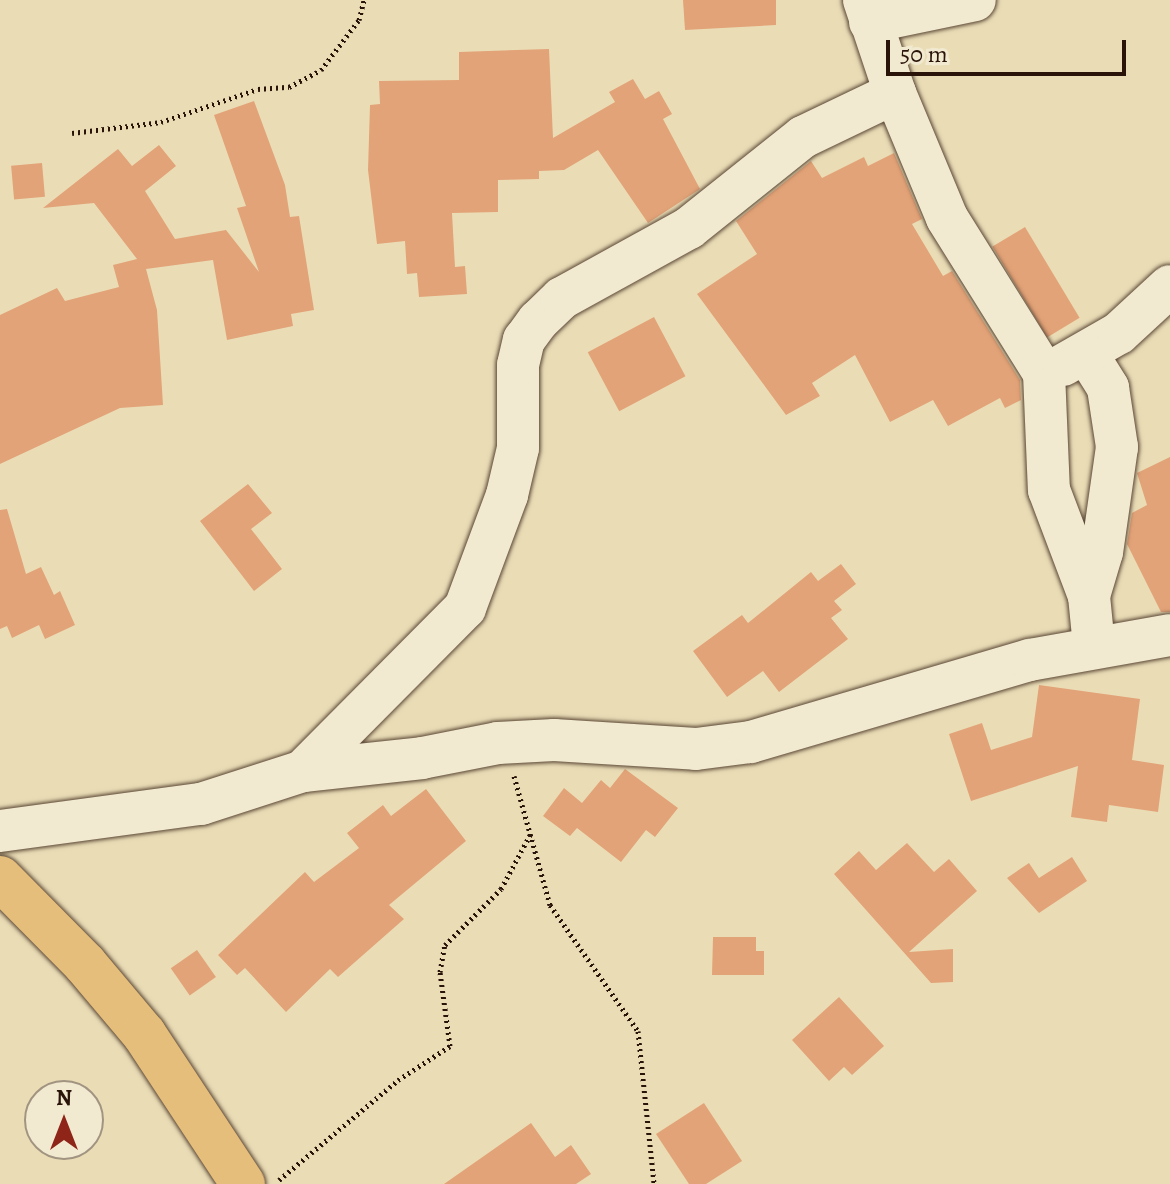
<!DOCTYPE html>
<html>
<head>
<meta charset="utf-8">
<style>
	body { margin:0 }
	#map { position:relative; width:1170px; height:1184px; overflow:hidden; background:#eaddb6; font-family:Alegreya,serif }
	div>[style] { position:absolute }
	.building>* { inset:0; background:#e3a378; transform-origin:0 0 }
	.path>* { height:5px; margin-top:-2.5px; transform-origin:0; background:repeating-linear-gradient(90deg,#2a140a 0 2px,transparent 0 6px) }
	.roads { filter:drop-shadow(0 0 2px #5a4635) drop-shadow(0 0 2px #5a4635) }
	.minor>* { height:42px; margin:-21px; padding:0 21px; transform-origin:21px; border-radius:21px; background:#f1e9d0 }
	.major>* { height:44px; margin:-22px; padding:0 22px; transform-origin:22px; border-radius:22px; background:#e5be7b }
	span { translate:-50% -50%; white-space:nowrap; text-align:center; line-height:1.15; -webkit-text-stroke:6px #f1e9d0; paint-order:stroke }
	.north { position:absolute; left:24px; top:1080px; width:80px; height:80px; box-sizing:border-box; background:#f1e9d0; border:2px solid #a19481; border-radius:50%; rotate:0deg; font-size:22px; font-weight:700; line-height:32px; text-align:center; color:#2a140a }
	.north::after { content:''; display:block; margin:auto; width:28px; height:36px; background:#8f2418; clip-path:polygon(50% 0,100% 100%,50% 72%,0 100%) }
	.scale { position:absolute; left:886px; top:40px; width:240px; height:36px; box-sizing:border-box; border:4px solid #2a140a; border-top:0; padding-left:10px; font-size:24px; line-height:28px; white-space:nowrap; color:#2a140a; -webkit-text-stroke:6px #f1e9d0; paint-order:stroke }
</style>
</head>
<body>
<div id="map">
	<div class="building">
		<i style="clip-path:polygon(683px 0,776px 0,776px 25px,685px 30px)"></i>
		<i style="clip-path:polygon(549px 49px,553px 138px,615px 102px,609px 92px,633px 79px,645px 99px,659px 91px,672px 114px,663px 119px,700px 189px,648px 223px,598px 150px,564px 170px,539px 171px,539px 179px,498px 180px,498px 212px,452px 213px,455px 267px,465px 266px,467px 294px,419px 297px,417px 273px,407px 274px,405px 241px,377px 244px,368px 170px,370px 105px,380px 104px,379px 81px,459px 80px,459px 52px)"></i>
		<i style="clip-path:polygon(254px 101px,285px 185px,290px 217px,299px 216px,314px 310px,291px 314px,293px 326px,227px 340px,213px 260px,146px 269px,157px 310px,163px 405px,120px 408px,0 464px,0 315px,57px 288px,65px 301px,119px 287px,113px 265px,137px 259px,94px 203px,43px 208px,118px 149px,132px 166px,159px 145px,176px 166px,145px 191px,175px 239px,226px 230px,259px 272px,237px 208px,246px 206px,214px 115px)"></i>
		<i style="clip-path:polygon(894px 153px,922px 219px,912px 224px,943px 276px,952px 271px,1020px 380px,1021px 400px,1005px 408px,1000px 398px,948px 426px,933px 400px,890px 422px,855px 355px,812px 383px,820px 396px,786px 415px,697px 294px,757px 254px,736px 221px,811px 161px,822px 178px,864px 157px,868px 166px)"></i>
		<i style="left:42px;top:163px;width:34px;height:31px;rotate:85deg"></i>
		<i style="left:1025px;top:227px;width:106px;height:38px;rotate:59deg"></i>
		<i style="left:654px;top:317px;width:67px;height:75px;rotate:62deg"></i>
		<i style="clip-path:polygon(1170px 457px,1170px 612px,1161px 612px,1127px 544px,1132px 513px,1147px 505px,1137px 473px)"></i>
		<i style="clip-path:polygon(248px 484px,272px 513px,251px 529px,282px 569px,254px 591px,200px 521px)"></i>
		<i style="clip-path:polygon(7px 509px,26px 574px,41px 567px,54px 595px,60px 591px,75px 625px,45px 639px,39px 625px,12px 638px,7px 626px,0 629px,0 510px)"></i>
		<i style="clip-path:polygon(841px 564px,856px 584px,834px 601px,842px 610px,831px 618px,848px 639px,779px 692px,763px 671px,727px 697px,693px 651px,742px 615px,748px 623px,811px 572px,818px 581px)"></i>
		<i style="clip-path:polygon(1039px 685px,1140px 699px,1132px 760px,1164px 765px,1158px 812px,1109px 805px,1107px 822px,1071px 817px,1078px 766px,971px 801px,949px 734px,982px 723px,991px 750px,1032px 737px)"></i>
		<i style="clip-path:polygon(625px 769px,678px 808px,655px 837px,646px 830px,621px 862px,577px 828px,570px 836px,543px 816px,564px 788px,582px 803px,601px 780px,610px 788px)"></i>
		<i style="clip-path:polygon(426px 789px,466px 841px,389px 905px,404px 919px,338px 977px,330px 969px,286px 1012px,245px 968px,237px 975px,218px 955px,305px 872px,314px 882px,359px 848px,347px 833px,383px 805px,391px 816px)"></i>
		<i style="clip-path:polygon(907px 843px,934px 872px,949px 859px,977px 891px,909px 952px,953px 949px,953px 982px,931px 983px,834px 874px,859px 851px,876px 870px)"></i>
		<i style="clip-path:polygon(1072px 857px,1087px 881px,1039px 913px,1007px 878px,1029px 863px,1039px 878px)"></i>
		<i style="clip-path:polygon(713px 937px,756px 937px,756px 951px,764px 951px,764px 975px,712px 975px)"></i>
		<i style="left:197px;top:950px;width:33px;height:32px;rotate:55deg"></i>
		<i style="clip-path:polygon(839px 997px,884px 1046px,852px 1075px,844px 1067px,829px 1081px,792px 1040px)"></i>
		<i style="clip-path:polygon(704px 1103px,742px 1161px,706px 1184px,689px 1184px,656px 1134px)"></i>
		<i style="clip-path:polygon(531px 1123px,555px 1157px,571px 1145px,591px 1174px,576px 1184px,444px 1184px)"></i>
	</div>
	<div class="path">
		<i style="left:72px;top:133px;width:90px;rotate:-7deg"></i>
		<i style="left:161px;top:122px;width:102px;rotate:-18.8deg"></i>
		<i style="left:258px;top:89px;width:31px;rotate:-4deg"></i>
		<i style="left:289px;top:87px;width:36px;rotate:-28deg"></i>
		<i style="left:321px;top:70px;width:63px;rotate:-52.8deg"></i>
		<i style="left:359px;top:20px;width:21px;rotate:-76deg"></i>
		<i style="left:514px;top:776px;width:134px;rotate:74.4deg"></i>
		<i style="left:550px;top:905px;width:154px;rotate:55.1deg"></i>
		<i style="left:638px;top:1031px;width:154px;rotate:84deg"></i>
		<i style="left:279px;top:1180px;width:155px;rotate:-40deg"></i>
		<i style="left:398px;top:1080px;width:62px;rotate:-33.2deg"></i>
		<i style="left:450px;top:1046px;width:75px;rotate:-97.7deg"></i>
		<i style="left:440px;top:972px;width:27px;rotate:-80deg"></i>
		<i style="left:445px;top:945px;width:79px;rotate:-45deg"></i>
		<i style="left:501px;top:889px;width:64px;rotate:-61.8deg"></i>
	</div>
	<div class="roads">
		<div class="minor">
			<i style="left:864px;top:0;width:98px;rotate:71.6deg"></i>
			<i style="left:895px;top:93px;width:135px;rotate:67.4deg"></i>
			<i style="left:947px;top:218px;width:183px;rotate:58deg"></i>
			<i style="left:1044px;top:373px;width:117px;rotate:87.6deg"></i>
			<i style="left:1049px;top:490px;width:113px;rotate:69.3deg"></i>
			<i style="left:1089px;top:596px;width:50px;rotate:84.3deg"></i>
			<i style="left:870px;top:22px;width:107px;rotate:-11.8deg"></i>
			<i style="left:1087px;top:354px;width:40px;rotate:58deg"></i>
			<i style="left:1108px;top:388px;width:60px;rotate:81.3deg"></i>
			<i style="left:1117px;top:447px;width:106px;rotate:98.1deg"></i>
			<i style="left:1102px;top:552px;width:46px;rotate:106.5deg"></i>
			<i style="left:1063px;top:365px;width:64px;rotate:-29.7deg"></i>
			<i style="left:1119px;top:333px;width:69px;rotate:-42.7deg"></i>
			<i style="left:303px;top:771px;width:230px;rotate:-45.2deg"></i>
			<i style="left:465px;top:608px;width:121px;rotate:-69.6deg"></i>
			<i style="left:507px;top:495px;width:48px;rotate:-76.8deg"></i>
			<i style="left:518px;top:448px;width:83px;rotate:-90deg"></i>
			<i style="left:518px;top:365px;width:26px;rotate:-77deg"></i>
			<i style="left:524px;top:340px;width:24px;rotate:-54deg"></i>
			<i style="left:538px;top:321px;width:33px;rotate:-44deg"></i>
			<i style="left:562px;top:298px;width:145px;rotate:-28.9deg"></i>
			<i style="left:689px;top:228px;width:146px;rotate:-38.6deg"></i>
			<i style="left:803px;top:137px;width:102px;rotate:-25.6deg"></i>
			<i style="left:0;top:831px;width:203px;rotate:-7.7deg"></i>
			<i style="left:201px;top:804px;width:107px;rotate:-17.9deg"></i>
			<i style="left:303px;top:771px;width:120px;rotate:-6.2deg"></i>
			<i style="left:422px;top:758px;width:77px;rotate:-11.2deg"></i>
			<i style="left:498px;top:743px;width:56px;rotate:-3.1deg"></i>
			<i style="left:554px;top:740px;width:142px;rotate:3.6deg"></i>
			<i style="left:696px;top:749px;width:55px;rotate:-7.3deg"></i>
			<i style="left:751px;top:742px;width:291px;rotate:-16.4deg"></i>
			<i style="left:1030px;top:660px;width:142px;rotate:-10.1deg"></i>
		</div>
		<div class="major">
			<i style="left:0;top:878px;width:121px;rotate:45.3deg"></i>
			<i style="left:85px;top:964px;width:92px;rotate:49.9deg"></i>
			<i style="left:144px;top:1034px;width:180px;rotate:56.6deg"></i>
		</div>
	</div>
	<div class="north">N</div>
	<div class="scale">50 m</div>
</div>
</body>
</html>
